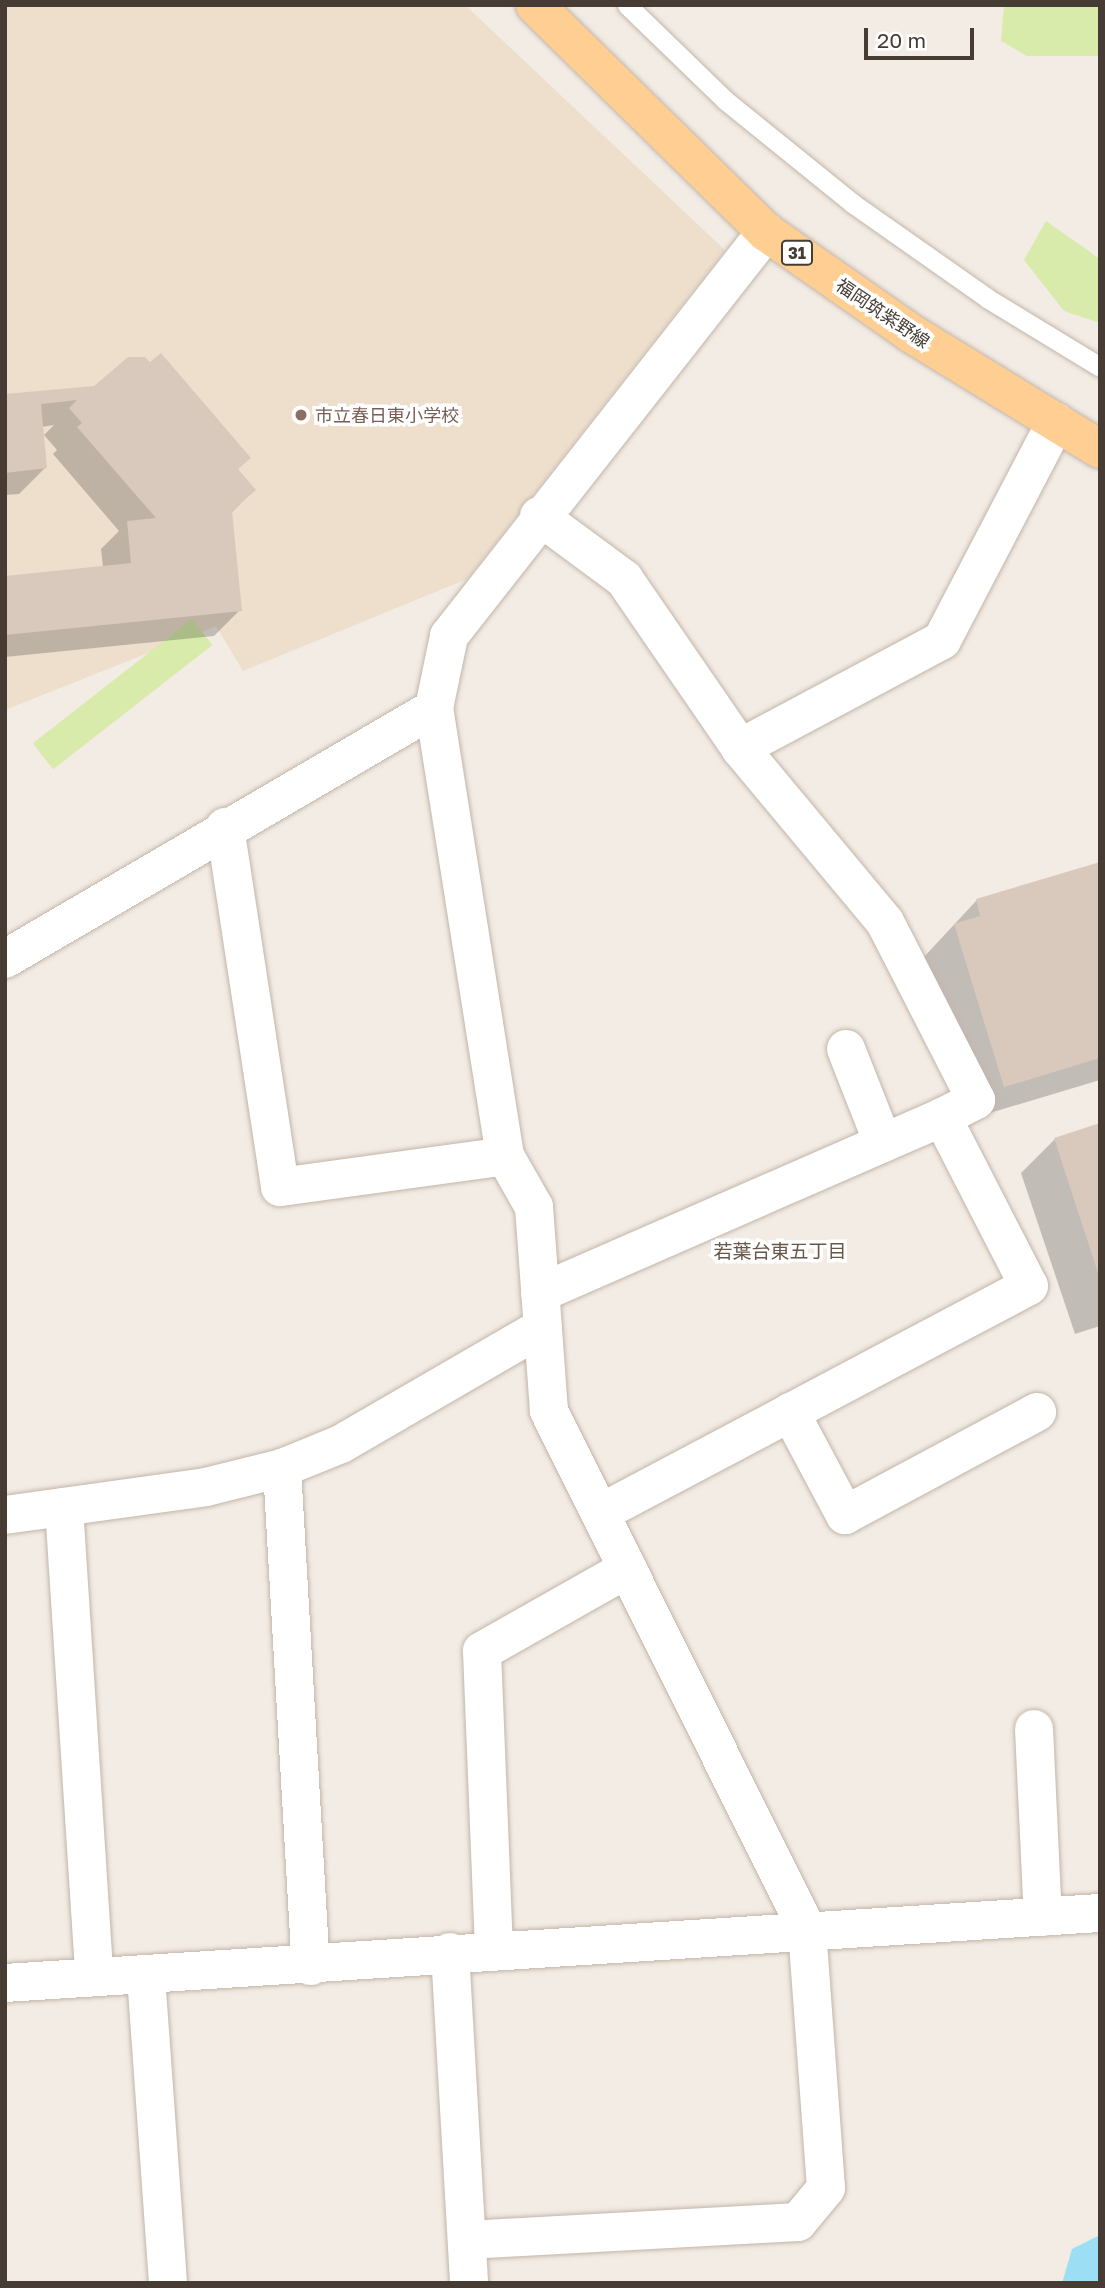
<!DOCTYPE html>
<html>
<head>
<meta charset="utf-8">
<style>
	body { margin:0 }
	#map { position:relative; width:1105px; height:2288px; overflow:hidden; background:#f3ece4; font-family:"Golos Text","Noto Sans JP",sans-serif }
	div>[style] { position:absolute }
	.education>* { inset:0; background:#eedfcd }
	.green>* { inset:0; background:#d8ebaa; transform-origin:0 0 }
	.water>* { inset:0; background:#9cdff5 }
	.shadow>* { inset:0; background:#0003 }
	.building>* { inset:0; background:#d9c9bc }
	.roads { filter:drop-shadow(0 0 2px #c2b5a9) drop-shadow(0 0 2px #c2b5a9) }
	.service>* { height:19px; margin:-9.5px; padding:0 9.5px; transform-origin:9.5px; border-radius:9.5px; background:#fff }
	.minor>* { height:38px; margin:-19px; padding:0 19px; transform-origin:19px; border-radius:19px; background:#fff }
	.tertiary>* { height:38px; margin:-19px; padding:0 19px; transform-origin:19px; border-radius:19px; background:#fff }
	.primary>* { height:38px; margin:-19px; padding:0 19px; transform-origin:19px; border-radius:19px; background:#ffce92 }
	.dots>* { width:19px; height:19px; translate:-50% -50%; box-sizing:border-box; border:4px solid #fff; border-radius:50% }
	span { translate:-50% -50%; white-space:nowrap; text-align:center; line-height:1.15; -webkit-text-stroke:7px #fff; paint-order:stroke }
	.shield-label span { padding:2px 5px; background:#fff; border:2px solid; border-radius:5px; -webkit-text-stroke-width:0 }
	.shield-label { font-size:16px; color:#463c34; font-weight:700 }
	.street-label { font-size:18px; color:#463c34 }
	.education-label { font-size:18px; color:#785e54 }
	.left { translate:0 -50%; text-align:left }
	.neighbourhood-label { font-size:19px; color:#69584a }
	.frame { position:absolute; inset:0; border:7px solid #463c34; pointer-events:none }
	.scale { position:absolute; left:864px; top:28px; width:110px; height:32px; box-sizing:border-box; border:4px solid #463c34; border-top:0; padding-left:9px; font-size:21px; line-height:24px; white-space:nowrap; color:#463c34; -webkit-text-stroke:5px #fff; paint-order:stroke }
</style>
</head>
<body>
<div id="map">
	<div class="education">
		<i style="clip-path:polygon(5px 5px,465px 5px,725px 250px,467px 579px,243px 671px,216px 626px,5px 710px)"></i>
	</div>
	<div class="green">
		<i style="clip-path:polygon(1004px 5px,1100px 5px,1100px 56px,1027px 56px,1001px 41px)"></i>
		<i style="clip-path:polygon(1046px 221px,1100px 259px,1100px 323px,1064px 311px,1024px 260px)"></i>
		<i style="left:192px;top:619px;width:33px;height:202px;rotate:52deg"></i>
	</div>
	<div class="water">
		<i style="clip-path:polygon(1100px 2235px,1100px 2283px,1062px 2283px,1072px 2249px)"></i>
	</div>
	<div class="shadow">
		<i style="clip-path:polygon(95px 387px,237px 470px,254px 490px,230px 514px,240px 610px,214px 636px,5px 657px,5px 577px,103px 567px,101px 549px,119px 531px,53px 454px,57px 450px,44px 435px,54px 425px,41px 427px,45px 468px,19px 494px,5px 495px,5px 396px)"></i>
		<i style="clip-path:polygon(1100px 864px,1100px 1080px,970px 1119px,922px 959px,976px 901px)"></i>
		<i style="clip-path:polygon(1100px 1125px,1100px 1326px,1075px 1334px,1021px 1173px,1054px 1140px)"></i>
	</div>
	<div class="building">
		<i style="clip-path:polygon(161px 353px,251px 458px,238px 469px,256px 490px,232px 511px,242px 611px,5px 635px,5px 576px,131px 563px,127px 521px,156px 518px,77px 427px,82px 423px,69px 408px,77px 400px,41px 404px,47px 468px,5px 473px,5px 394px,94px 386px,128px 357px,145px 357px,150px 362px)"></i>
		<i style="clip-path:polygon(1100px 862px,1100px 1058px,1004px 1087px,954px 924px,980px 916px,976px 899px)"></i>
		<i style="clip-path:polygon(1100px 1123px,1100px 1276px,1099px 1276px,1054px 1138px)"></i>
	</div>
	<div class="roads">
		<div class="service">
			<i style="left:627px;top:5px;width:136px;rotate:44.1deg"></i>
			<i style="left:725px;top:100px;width:164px;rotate:39deg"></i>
			<i style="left:852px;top:203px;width:165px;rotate:35.1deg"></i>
			<i style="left:987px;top:298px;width:132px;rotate:31.4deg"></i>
		</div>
		<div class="minor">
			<i style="left:539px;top:516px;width:106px;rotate:36.5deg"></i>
			<i style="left:624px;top:579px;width:205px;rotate:55.5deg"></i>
			<i style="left:740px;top:748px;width:226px;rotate:50.2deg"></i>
			<i style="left:885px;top:922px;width:200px;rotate:62.9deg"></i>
			<i style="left:976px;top:1100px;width:38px;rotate:153deg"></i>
			<i style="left:740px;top:748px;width:229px;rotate:-28.1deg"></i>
			<i style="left:942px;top:640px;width:246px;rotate:-62.4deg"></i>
			<i style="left:225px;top:827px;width:364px;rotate:81.3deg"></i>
			<i style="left:280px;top:1187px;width:227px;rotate:-7.8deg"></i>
			<i style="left:5px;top:959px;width:497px;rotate:-30.3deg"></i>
			<i style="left:846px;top:1049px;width:101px;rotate:68.5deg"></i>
			<i style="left:540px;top:1293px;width:439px;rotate:-23.6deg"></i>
			<i style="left:942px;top:1117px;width:190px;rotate:62.8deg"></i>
			<i style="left:1029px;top:1286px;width:485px;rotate:152.1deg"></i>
			<i style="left:790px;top:1412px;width:117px;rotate:61.9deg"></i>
			<i style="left:845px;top:1515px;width:218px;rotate:-28.2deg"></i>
			<i style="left:282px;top:1468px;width:499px;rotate:86.7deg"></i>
			<i style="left:64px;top:1507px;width:471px;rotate:86.3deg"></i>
			<i style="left:5px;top:1515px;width:203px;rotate:-7.9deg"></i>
			<i style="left:206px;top:1487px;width:78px;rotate:-14deg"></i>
			<i style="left:282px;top:1468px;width:64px;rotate:-22.1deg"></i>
			<i style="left:341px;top:1444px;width:233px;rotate:-30.1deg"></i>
			<i style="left:1034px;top:1729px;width:188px;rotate:87.3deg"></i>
			<i style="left:494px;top:1950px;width:299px;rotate:-92.3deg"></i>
			<i style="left:482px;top:1651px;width:167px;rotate:-29.5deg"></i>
			<i style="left:450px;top:1952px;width:332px;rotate:86.7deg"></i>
			<i style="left:146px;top:1976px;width:308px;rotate:85.9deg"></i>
			<i style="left:467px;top:2240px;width:331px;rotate:-3.1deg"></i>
			<i style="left:798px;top:2222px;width:44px;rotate:-50.5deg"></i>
			<i style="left:826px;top:2188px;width:259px;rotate:-94.2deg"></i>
			<i style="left:807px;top:1930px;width:580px;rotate:-116.43deg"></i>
			<i style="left:549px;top:1411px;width:205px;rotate:-94.2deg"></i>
			<i style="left:534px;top:1207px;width:59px;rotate:-119.6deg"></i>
			<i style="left:505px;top:1156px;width:454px;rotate:-99deg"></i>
			<i style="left:434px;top:708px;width:74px;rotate:-78.2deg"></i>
			<i style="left:449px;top:636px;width:514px;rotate:-51.88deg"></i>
		</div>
		<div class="tertiary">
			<i style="left:5px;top:1983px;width:1097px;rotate:-3.66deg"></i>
		</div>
		<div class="primary">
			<i style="left:535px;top:5px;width:324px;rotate:44.5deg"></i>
			<i style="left:766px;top:232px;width:178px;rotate:34.9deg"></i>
			<i style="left:912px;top:334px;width:220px;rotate:31.5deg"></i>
		</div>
	</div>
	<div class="dots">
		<i style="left:301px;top:415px;background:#8d6e63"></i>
	</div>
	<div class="shield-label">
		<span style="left:797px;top:253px">31</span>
	</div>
	<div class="street-label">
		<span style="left:883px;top:313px;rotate:34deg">福岡筑紫野線</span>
	</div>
	<div class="education-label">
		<span class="left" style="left:315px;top:415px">市立春日東小学校</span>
	</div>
	<div class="neighbourhood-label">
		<span style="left:780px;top:1251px">若葉台東五丁目</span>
	</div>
	<div class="frame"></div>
	<div class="scale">20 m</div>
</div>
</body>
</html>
